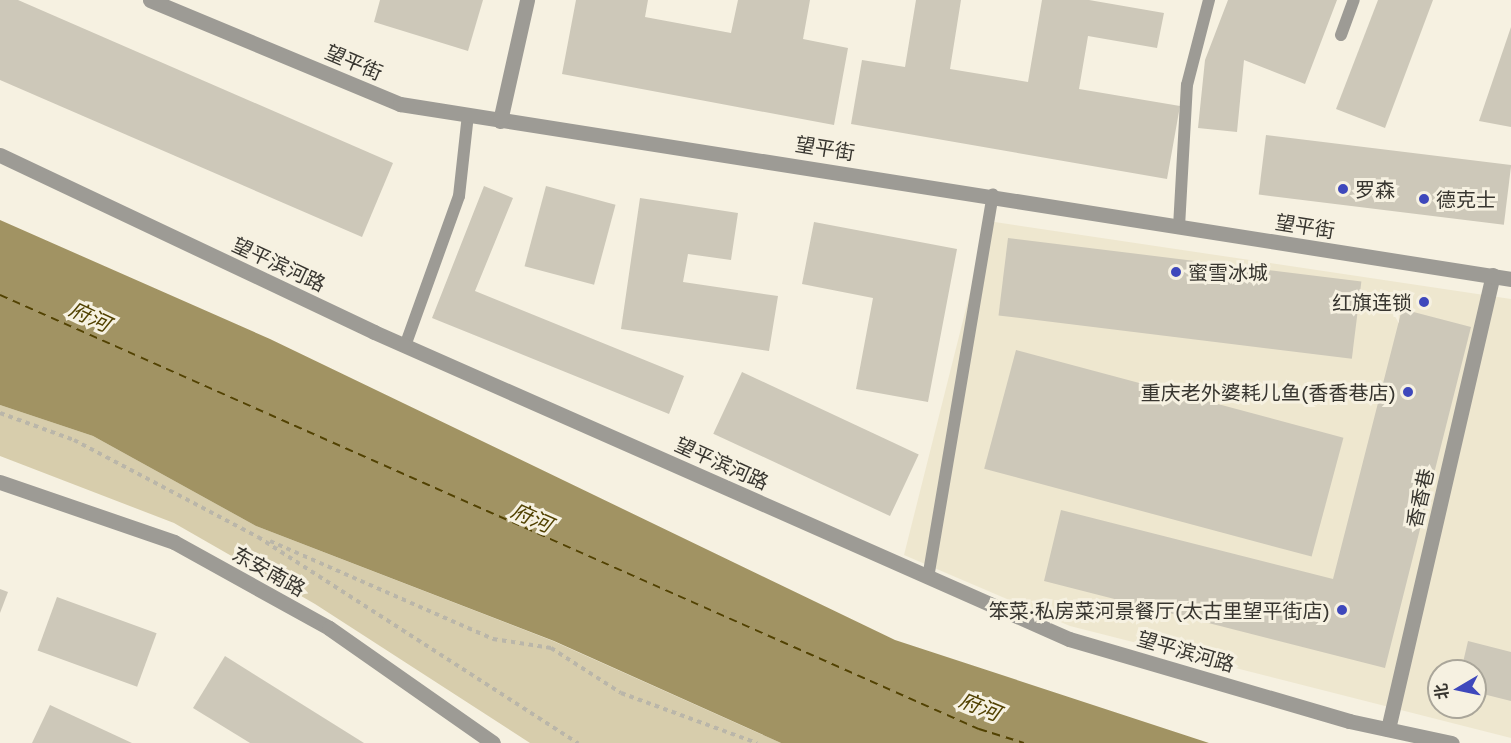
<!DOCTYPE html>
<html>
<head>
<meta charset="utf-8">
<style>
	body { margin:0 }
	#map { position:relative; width:1511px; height:743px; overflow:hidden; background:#f6f1e1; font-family:"Golos Text","Noto Sans SC",sans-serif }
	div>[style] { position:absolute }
	.built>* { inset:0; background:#eee7cf }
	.green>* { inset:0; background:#d7cdac }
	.water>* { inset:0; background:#a19363 }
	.ferry>* { height:1.5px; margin-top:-0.75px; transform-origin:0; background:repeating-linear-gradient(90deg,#524202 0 8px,transparent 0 14px) }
	.building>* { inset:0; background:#cdc8b9; transform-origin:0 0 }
	.path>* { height:4px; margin-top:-2px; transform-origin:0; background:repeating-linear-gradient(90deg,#bab6a9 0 4.5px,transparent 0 9px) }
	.service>* { height:12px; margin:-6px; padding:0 6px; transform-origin:6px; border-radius:6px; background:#9d9b95 }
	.pedestrian>* { height:15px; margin:-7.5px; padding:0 7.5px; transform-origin:7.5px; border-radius:7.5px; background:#9d9b95 }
	.minor>* { height:15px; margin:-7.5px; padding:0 7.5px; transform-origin:7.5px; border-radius:7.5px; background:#9d9b95 }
	.tertiary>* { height:15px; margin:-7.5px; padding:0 7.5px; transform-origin:7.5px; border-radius:7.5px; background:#9d9b95 }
	.dots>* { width:16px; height:16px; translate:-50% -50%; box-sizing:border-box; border:3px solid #f6f1e1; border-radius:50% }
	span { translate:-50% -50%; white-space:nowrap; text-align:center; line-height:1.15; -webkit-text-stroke:6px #f6f1e1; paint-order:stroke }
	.street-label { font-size:20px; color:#383630 }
	.poi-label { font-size:20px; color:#383630 }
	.left { translate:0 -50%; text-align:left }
	.right { translate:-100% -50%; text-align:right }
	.water-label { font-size:21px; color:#524202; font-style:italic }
	.north { position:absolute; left:1427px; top:659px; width:60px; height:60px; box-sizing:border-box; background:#f6f1e1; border:2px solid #aaa69a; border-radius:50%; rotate:261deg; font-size:16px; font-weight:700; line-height:24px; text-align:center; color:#383630 }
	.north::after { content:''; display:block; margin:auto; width:21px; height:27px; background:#3e48bc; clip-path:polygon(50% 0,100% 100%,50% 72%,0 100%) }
</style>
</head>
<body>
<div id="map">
	<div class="built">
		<i style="clip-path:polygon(evenodd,988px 221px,1511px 299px,1511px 738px,1070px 626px,904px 555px,988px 221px,1439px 671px,1475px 671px,1475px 707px,1439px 707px,1439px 671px)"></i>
	</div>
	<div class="green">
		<i style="clip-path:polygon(0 405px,93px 436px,256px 526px,553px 641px,781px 743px,530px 743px,315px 604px,174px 523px,0 456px)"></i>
	</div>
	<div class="water">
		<i style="clip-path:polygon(0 220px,270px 339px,895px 640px,1209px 743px,781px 743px,554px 641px,256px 526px,93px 436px,0 405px)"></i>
	</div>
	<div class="ferry">
		<i style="left:0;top:295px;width:1071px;rotate:23.91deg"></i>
		<i style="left:979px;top:729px;width:47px;rotate:17.3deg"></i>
	</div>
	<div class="building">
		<i style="clip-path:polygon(0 0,18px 0,393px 163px,362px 237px,0 80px)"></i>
		<i style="clip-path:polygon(380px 0,483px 0,468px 51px,374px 22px)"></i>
		<i style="clip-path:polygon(576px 0,648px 0,645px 17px,731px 33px,738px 0,810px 0,803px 39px,848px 48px,834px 125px,562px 74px)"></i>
		<i style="clip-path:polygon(916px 0,961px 0,950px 69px,1028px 82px,1042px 0,1089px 0,1164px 13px,1157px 48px,1088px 36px,1079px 89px,1180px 106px,1167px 179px,851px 124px,862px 60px,905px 67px)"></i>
		<i style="clip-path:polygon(1228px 0,1337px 0,1305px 84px,1244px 60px,1237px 132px,1198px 128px,1205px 60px)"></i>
		<i style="clip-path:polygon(1378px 0,1433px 0,1385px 128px,1336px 109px)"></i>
		<i style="clip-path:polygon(1511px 27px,1511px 127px,1479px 121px)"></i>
		<i style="left:1266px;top:135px;width:247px;height:60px;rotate:7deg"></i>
		<i style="clip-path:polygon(484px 186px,513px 198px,475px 291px,684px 376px,669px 414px,432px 318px)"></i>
		<i style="left:546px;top:186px;width:72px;height:83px;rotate:15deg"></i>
		<i style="clip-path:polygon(640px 198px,738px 213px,731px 260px,688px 254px,683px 282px,778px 296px,769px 351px,621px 329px)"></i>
		<i style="clip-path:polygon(814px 222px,957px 249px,928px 402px,856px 389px,873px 298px,802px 284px)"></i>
		<i style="left:1008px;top:238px;width:356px;height:78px;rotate:7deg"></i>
		<i style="clip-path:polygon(1402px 309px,1471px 327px,1385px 668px,1044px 581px,1061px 510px,1333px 579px)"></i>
		<i style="left:1016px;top:350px;width:339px;height:123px;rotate:15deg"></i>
		<i style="left:742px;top:372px;width:195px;height:68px;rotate:25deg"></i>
		<i style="clip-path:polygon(0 589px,8px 592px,0 613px)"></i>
		<i style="left:57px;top:597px;width:106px;height:57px;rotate:20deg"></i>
		<i style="clip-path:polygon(1468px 641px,1511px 652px,1511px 701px,1475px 692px,1475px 671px,1461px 671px)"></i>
		<i style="clip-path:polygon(225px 656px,364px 743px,250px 743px,193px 708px)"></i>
		<i style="clip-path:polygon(50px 705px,132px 743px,32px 743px)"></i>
	</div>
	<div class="path">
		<i style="left:0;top:413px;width:79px;rotate:20deg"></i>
		<i style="left:74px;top:440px;width:208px;rotate:27.8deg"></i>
		<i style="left:258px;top:537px;width:381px;rotate:32.8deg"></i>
		<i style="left:270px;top:541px;width:244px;rotate:23.7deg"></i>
		<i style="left:493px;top:639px;width:59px;rotate:8.8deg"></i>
		<i style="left:551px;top:648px;width:83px;rotate:32.7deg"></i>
		<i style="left:621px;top:693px;width:145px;rotate:20.2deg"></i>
	</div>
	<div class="service">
		<i style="left:1341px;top:35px;width:37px;rotate:-70deg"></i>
		<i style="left:1179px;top:227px;width:142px;rotate:-86.8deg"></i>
		<i style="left:1187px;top:85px;width:88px;rotate:-75.5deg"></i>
		<i style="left:405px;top:346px;width:159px;rotate:-70.2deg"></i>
		<i style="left:459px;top:196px;width:81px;rotate:-83.7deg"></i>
		<i style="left:928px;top:578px;width:389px;rotate:-80.4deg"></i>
	</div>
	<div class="pedestrian">
		<i style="left:0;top:155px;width:414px;rotate:25.3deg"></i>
		<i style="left:374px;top:332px;width:760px;rotate:23.83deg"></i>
		<i style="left:1069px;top:639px;width:292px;rotate:16.3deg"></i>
		<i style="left:1349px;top:721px;width:105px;rotate:12.1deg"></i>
		<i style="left:1388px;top:729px;width:466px;rotate:-77deg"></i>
	</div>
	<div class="minor">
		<i style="left:150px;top:0;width:271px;rotate:22.6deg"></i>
		<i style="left:400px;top:104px;width:1125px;rotate:8.95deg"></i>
		<i style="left:500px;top:121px;width:124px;rotate:-77.4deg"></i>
	</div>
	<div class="tertiary">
		<i style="left:0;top:482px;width:184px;rotate:19deg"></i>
		<i style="left:174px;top:542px;width:177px;rotate:29deg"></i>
		<i style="left:329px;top:628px;width:200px;rotate:35deg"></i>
	</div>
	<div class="dots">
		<i style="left:1343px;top:189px;background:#3e48bc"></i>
		<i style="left:1424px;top:199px;background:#3e48bc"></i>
		<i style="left:1176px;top:272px;background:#3e48bc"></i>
		<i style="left:1424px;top:302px;background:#3e48bc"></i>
		<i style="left:1408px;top:392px;background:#3e48bc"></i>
		<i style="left:1342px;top:610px;background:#3e48bc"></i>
	</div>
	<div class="street-label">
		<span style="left:354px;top:62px;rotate:23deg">望平街</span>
		<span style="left:825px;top:148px;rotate:9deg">望平街</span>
		<span style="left:1305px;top:226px;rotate:9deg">望平街</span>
		<span style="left:279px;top:264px;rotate:25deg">望平滨河路</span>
		<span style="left:722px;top:463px;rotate:24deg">望平滨河路</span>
		<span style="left:1420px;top:498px;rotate:-77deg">香香巷</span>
		<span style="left:269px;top:571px;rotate:29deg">东安南路</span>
		<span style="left:1186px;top:651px;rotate:16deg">望平滨河路</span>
	</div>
	<div class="poi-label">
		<span class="left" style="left:1355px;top:189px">罗森</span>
		<span class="left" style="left:1436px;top:199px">德克士</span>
		<span class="left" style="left:1188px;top:272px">蜜雪冰城</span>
		<span class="right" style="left:1412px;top:302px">红旗连锁</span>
		<span class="right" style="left:1396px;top:392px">重庆老外婆耗儿鱼(香香巷店)</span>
		<span class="right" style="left:1330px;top:610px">笨菜·私房菜河景餐厅(太古里望平街店)</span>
	</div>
	<div class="water-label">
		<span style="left:90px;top:316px;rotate:25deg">府河</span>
		<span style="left:532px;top:517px;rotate:24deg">府河</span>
		<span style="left:980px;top:706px;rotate:22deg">府河</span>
	</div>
	<div class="north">北</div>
</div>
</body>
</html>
